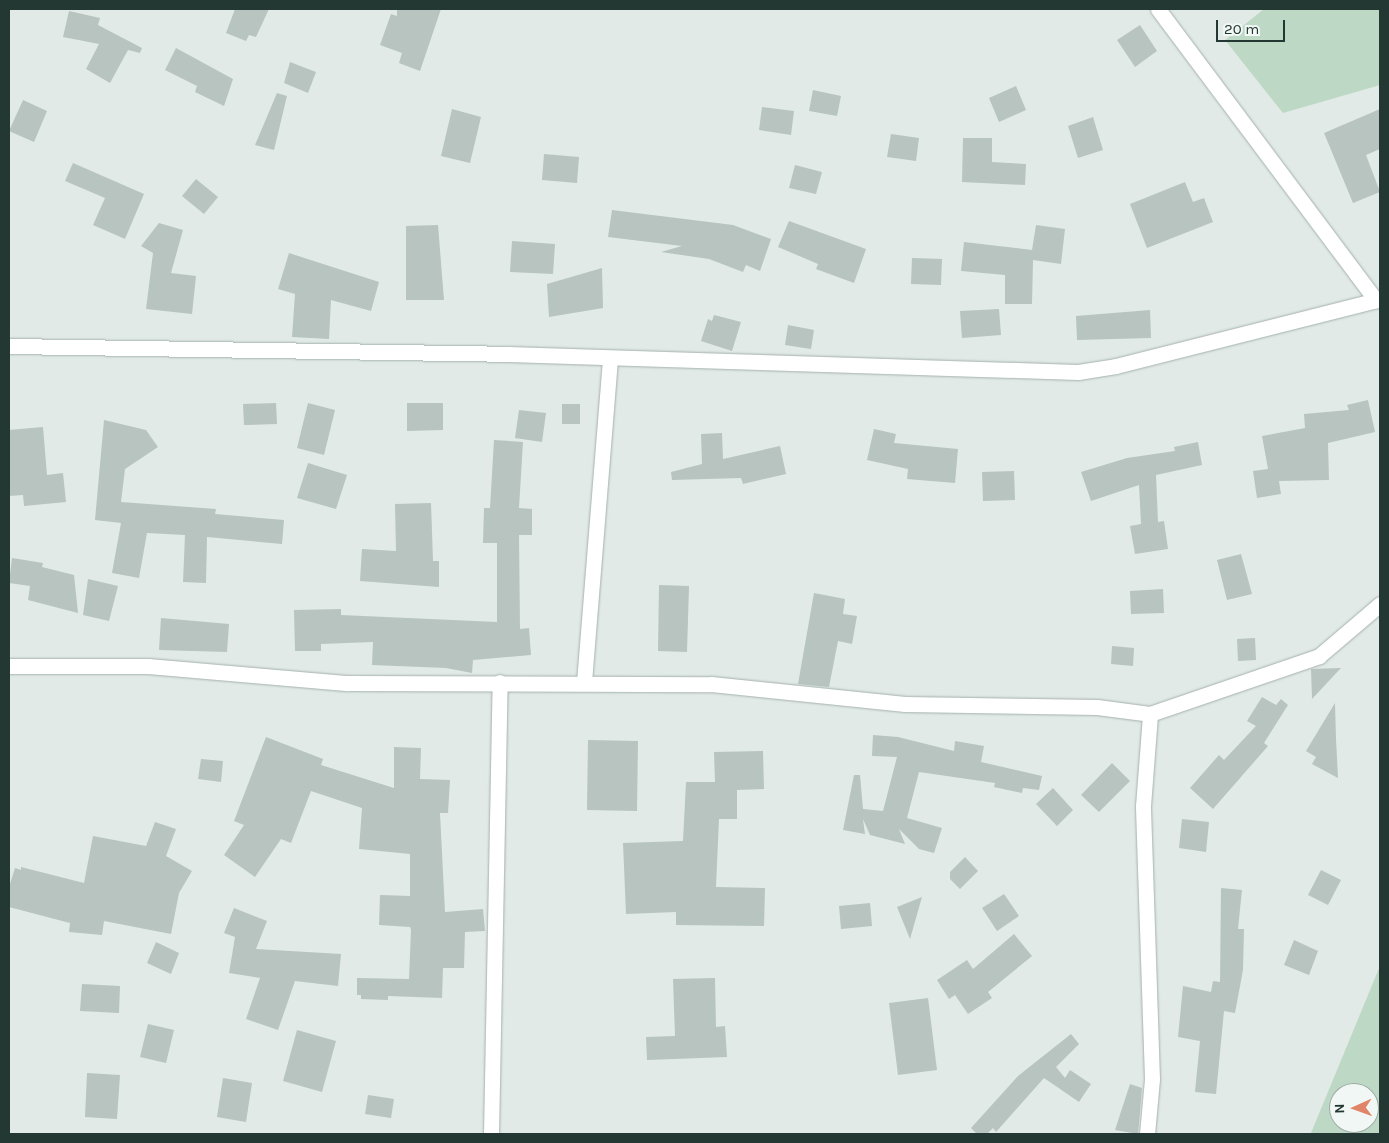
<!DOCTYPE html>
<style>
body{margin:0}
#map{position:relative;width:1389px;height:1143px;overflow:hidden;background:#e1eae6;font-family:Karla,sans-serif}
div>[style]{position:absolute}
.green>*{inset:0;background:#bdd8c4}
.building>*{inset:0;background:#b7c4bf}
.roads{filter:drop-shadow(0 0 1px #a5b1ad) drop-shadow(0 0 1px #a5b1ad)}
.street>*{height:15px;margin:-7.5px;padding:0 7.5px;transform-origin:7.5px;border-radius:7.5px;background:#fff}
span{translate:-50% -50%;white-space:nowrap;text-align:center;line-height:1.15;-webkit-text-stroke:4px #f1f7f4;paint-order:stroke}
.frame{position:absolute;inset:0;border:10px solid #243833;pointer-events:none}
.north{position:absolute;left:1329px;top:1083px;width:50px;height:50px;box-sizing:border-box;background:#f1f7f4;border:1px solid #9faba7;border-radius:50%;rotate:268deg;font-size:14px;font-weight:700;line-height:20px;text-align:center;color:#243833}
.north::after{content:'';display:block;margin:auto;width:18px;height:22px;background:#e08569;clip-path:polygon(50% 0,100% 100%,50% 72%,0 100%)}
.scale{position:absolute;left:1216px;top:20px;width:69px;height:22px;box-sizing:border-box;border:2px solid #243833;border-top:0;padding-left:6px;font-size:15px;line-height:18px;white-space:nowrap;color:#243833;-webkit-text-stroke:4px #f1f7f4;paint-order:stroke}
</style>
<div id="map">
<div class="green">
<i style="clip-path:polygon(1264px 9px,1380px 9px,1380px 85px,1283px 113px,1225px 40px)"></i>
<i style="clip-path:polygon(evenodd,1380px 966px,1380px 1134px,1311px 1134px,1311px 1133px,1380px 966px,1339px 1093px,1369px 1093px,1369px 1123px,1339px 1123px,1339px 1093px)"></i>
</div>
<div class="building">
<i style="clip-path:polygon(235px 9px,269px 9px,256px 37px,249px 35px,246px 41px,226px 33px)"></i>
<i style="clip-path:polygon(397px 9px,441px 9px,420px 71px,399px 63px,402px 53px,380px 45px,391px 14px,397px 16px)"></i>
<i style="clip-path:polygon(69px 11px,100px 18px,98px 25px,142px 48px,140px 53px,128px 50px,110px 83px,86px 69px,99px 44px,63px 37px)"></i>
<i style="clip-path:polygon(1140px 25px,1157px 51px,1135px 67px,1117px 40px)"></i>
<i style="clip-path:polygon(176px 48px,233px 79px,224px 106px,195px 92px,197px 86px,165px 70px)"></i>
<i style="clip-path:polygon(290px 62px,316px 72px,308px 93px,284px 83px)"></i>
<i style="clip-path:polygon(1016px 86px,1026px 110px,999px 122px,989px 98px)"></i>
<i style="clip-path:polygon(813px 90px,841px 96px,837px 116px,809px 111px)"></i>
<i style="clip-path:polygon(277px 93px,287px 96px,274px 150px,255px 145px)"></i>
<i style="clip-path:polygon(23px 100px,47px 111px,34px 142px,9px 131px)"></i>
<i style="clip-path:polygon(762px 107px,794px 111px,791px 135px,759px 130px)"></i>
<i style="clip-path:polygon(452px 109px,481px 117px,470px 163px,441px 156px)"></i>
<i style="clip-path:polygon(1380px 109px,1380px 149px,1366px 155px,1380px 192px,1353px 203px,1324px 133px)"></i>
<i style="clip-path:polygon(1093px 117px,1103px 150px,1078px 158px,1068px 126px)"></i>
<i style="clip-path:polygon(891px 134px,919px 138px,916px 161px,887px 157px)"></i>
<i style="clip-path:polygon(963px 138px,992px 138px,992px 162px,1026px 164px,1025px 185px,962px 182px)"></i>
<i style="clip-path:polygon(544px 154px,579px 157px,577px 183px,542px 180px)"></i>
<i style="clip-path:polygon(73px 163px,144px 194px,125px 239px,93px 225px,105px 198px,65px 181px)"></i>
<i style="clip-path:polygon(795px 165px,822px 172px,816px 194px,789px 188px)"></i>
<i style="clip-path:polygon(196px 179px,218px 197px,204px 214px,182px 196px)"></i>
<i style="clip-path:polygon(1185px 182px,1193px 202px,1204px 198px,1213px 222px,1147px 248px,1130px 204px)"></i>
<i style="clip-path:polygon(612px 210px,733px 225px,771px 239px,760px 271px,746px 265px,743px 272px,709px 259px,661px 252px,682px 246px,608px 237px)"></i>
<i style="clip-path:polygon(789px 221px,866px 249px,854px 283px,816px 269px,818px 264px,778px 247px)"></i>
<i style="clip-path:polygon(159px 223px,183px 230px,171px 273px,196px 276px,192px 314px,146px 309px,153px 253px,141px 246px)"></i>
<i style="clip-path:polygon(438px 225px,444px 300px,406px 300px,406px 226px)"></i>
<i style="clip-path:polygon(1036px 225px,1065px 229px,1061px 264px,1033px 260px,1032px 304px,1005px 304px,1005px 275px,961px 271px,964px 242px,1032px 250px)"></i>
<i style="clip-path:polygon(512px 241px,555px 244px,553px 274px,510px 272px)"></i>
<i style="clip-path:polygon(289px 253px,379px 282px,371px 311px,331px 300px,329px 339px,292px 337px,295px 294px,278px 289px)"></i>
<i style="clip-path:polygon(912px 258px,942px 259px,941px 285px,911px 284px)"></i>
<i style="clip-path:polygon(602px 268px,603px 308px,549px 317px,547px 284px)"></i>
<i style="clip-path:polygon(999px 309px,1001px 335px,962px 338px,960px 311px)"></i>
<i style="clip-path:polygon(1150px 310px,1151px 338px,1077px 340px,1076px 316px)"></i>
<i style="clip-path:polygon(714px 315px,741px 322px,732px 351px,701px 341px,708px 319px,712px 321px)"></i>
<i style="clip-path:polygon(788px 325px,814px 330px,811px 349px,785px 345px)"></i>
<i style="clip-path:polygon(1368px 400px,1375px 432px,1328px 443px,1329px 480px,1279px 481px,1281px 494px,1257px 498px,1253px 471px,1268px 469px,1262px 436px,1305px 428px,1304px 414px,1349px 410px,1347px 405px)"></i>
<i style="clip-path:polygon(276px 403px,277px 424px,244px 425px,243px 404px)"></i>
<i style="clip-path:polygon(308px 403px,335px 410px,324px 455px,297px 448px)"></i>
<i style="clip-path:polygon(407px 403px,443px 403px,443px 430px,407px 431px)"></i>
<i style="clip-path:polygon(562px 404px,580px 404px,580px 424px,562px 424px)"></i>
<i style="clip-path:polygon(519px 410px,546px 413px,542px 442px,515px 438px)"></i>
<i style="clip-path:polygon(104px 420px,146px 430px,158px 447px,125px 469px,121px 502px,216px 509px,215px 514px,284px 520px,282px 544px,207px 537px,206px 583px,183px 582px,185px 535px,147px 533px,139px 578px,112px 573px,121px 523px,95px 520px)"></i>
<i style="clip-path:polygon(43px 427px,47px 475px,63px 473px,66px 502px,24px 506px,23px 495px,9px 496px,9px 430px)"></i>
<i style="clip-path:polygon(874px 429px,896px 434px,894px 443px,958px 449px,955px 483px,907px 479px,908px 469px,867px 460px)"></i>
<i style="clip-path:polygon(722px 433px,723px 459px,780px 446px,786px 474px,743px 484px,741px 478px,672px 480px,671px 472px,702px 464px,701px 434px)"></i>
<i style="clip-path:polygon(494px 440px,523px 442px,519px 508px,532px 509px,532px 535px,519px 535px,520px 629px,529px 628px,531px 655px,473px 660px,472px 673px,446px 668px,372px 665px,373px 642px,321px 644px,321px 651px,295px 651px,294px 610px,341px 609px,341px 615px,497px 622px,497px 543px,483px 543px,484px 508px,490px 508px)"></i>
<i style="clip-path:polygon(1198px 442px,1202px 465px,1156px 475px,1158px 522px,1164px 521px,1168px 549px,1135px 554px,1130px 526px,1141px 524px,1139px 485px,1091px 501px,1081px 472px,1127px 458px,1175px 451px,1174px 447px)"></i>
<i style="clip-path:polygon(308px 463px,347px 475px,336px 509px,297px 498px)"></i>
<i style="clip-path:polygon(1014px 471px,1015px 500px,983px 501px,982px 472px)"></i>
<i style="clip-path:polygon(431px 503px,433px 561px,439px 561px,439px 587px,360px 581px,362px 549px,396px 551px,395px 504px)"></i>
<i style="clip-path:polygon(1241px 554px,1252px 594px,1227px 600px,1217px 560px)"></i>
<i style="clip-path:polygon(12px 558px,43px 563px,42px 567px,74px 575px,78px 613px,28px 600px,30px 586px,9px 583px)"></i>
<i style="clip-path:polygon(88px 579px,118px 586px,109px 621px,83px 615px)"></i>
<i style="clip-path:polygon(659px 585px,689px 586px,687px 652px,658px 651px)"></i>
<i style="clip-path:polygon(1163px 589px,1164px 613px,1131px 614px,1130px 591px)"></i>
<i style="clip-path:polygon(814px 593px,845px 599px,843px 614px,857px 616px,852px 644px,838px 641px,829px 687px,798px 684px)"></i>
<i style="clip-path:polygon(161px 618px,229px 624px,227px 652px,159px 650px)"></i>
<i style="clip-path:polygon(1255px 638px,1256px 660px,1238px 661px,1237px 639px)"></i>
<i style="clip-path:polygon(1112px 646px,1134px 648px,1133px 666px,1111px 664px)"></i>
<i style="clip-path:polygon(1341px 668px,1312px 699px,1311px 669px)"></i>
<i style="clip-path:polygon(1262px 697px,1276px 705px,1281px 699px,1288px 705px,1264px 743px,1268px 746px,1213px 809px,1190px 788px,1219px 755px,1224px 760px,1256px 726px,1247px 721px)"></i>
<i style="clip-path:polygon(1335px 703px,1336px 739px,1338px 778px,1312px 764px,1316px 757px,1306px 751px)"></i>
<i style="clip-path:polygon(873px 735px,898px 737px,954px 751px,955px 741px,984px 746px,981px 762px,1042px 776px,1039px 790px,1023px 788px,1022px 793px,994px 787px,995px 783px,919px 772px,907px 818px,942px 828px,934px 853px,919px 849px,899px 829px,905px 844px,870px 835px,863px 819px,865px 834px,843px 830px,854px 775px,860px 775px,863px 809px,883px 811px,897px 757px,872px 756px)"></i>
<i style="clip-path:polygon(266px 737px,323px 759px,321px 765px,394px 788px,394px 747px,421px 748px,420px 779px,450px 780px,448px 813px,440px 813px,445px 912px,483px 909px,485px 931px,465px 932px,464px 968px,443px 968px,442px 998px,388px 996px,388px 1000px,361px 999px,361px 995px,357px 995px,357px 978px,409px 979px,411px 930px,410px 927px,379px 925px,380px 895px,410px 896px,410px 854px,359px 849px,362px 808px,311px 791px,291px 843px,281px 839px,255px 877px,224px 855px,244px 825px,234px 821px)"></i>
<i style="clip-path:polygon(588px 740px,638px 741px,637px 811px,587px 810px)"></i>
<i style="clip-path:polygon(763px 751px,764px 789px,737px 790px,737px 819px,719px 819px,716px 887px,765px 888px,764px 926px,676px 925px,676px 912px,626px 914px,623px 843px,683px 841px,686px 782px,715px 782px,714px 752px)"></i>
<i style="clip-path:polygon(201px 759px,223px 761px,221px 782px,198px 779px)"></i>
<i style="clip-path:polygon(1112px 763px,1130px 781px,1099px 812px,1081px 795px)"></i>
<i style="clip-path:polygon(1053px 788px,1073px 810px,1057px 826px,1036px 804px)"></i>
<i style="clip-path:polygon(1182px 819px,1209px 822px,1206px 852px,1179px 848px)"></i>
<i style="clip-path:polygon(155px 822px,176px 829px,166px 856px,192px 871px,179px 893px,171px 934px,104px 921px,102px 935px,69px 932px,70px 923px,9px 907px,9px 887px,15px 868px,21px 870px,21px 867px,84px 883px,93px 836px,146px 846px)"></i>
<i style="clip-path:polygon(965px 857px,978px 871px,960px 889px,950px 879px,950px 872px)"></i>
<i style="clip-path:polygon(1321px 870px,1341px 880px,1328px 905px,1308px 895px)"></i>
<i style="clip-path:polygon(1221px 888px,1242px 890px,1238px 929px,1244px 929px,1243px 970px,1235px 1013px,1224px 1011px,1216px 1094px,1195px 1092px,1200px 1041px,1178px 1037px,1183px 986px,1211px 992px,1213px 981px,1220px 982px)"></i>
<i style="clip-path:polygon(1004px 894px,1019px 916px,997px 931px,982px 908px)"></i>
<i style="clip-path:polygon(922px 897px,910px 939px,897px 907px)"></i>
<i style="clip-path:polygon(870px 903px,872px 926px,841px 929px,839px 906px)"></i>
<i style="clip-path:polygon(234px 908px,267px 921px,256px 949px,341px 954px,338px 986px,295px 981px,278px 1030px,246px 1019px,260px 978px,229px 973px,235px 937px,224px 933px)"></i>
<i style="clip-path:polygon(1014px 934px,1032px 956px,988px 992px,992px 998px,968px 1014px,955px 995px,949px 999px,937px 980px,967px 960px,973px 969px)"></i>
<i style="clip-path:polygon(1294px 940px,1318px 951px,1309px 975px,1284px 965px)"></i>
<i style="clip-path:polygon(156px 942px,179px 953px,171px 974px,147px 963px)"></i>
<i style="clip-path:polygon(715px 978px,716px 1027px,725px 1026px,727px 1057px,647px 1060px,646px 1037px,675px 1036px,673px 979px)"></i>
<i style="clip-path:polygon(82px 984px,120px 986px,119px 1013px,80px 1011px)"></i>
<i style="clip-path:polygon(928px 998px,937px 1070px,898px 1075px,889px 1003px)"></i>
<i style="clip-path:polygon(148px 1024px,174px 1030px,166px 1063px,140px 1057px)"></i>
<i style="clip-path:polygon(297px 1030px,336px 1041px,322px 1092px,283px 1081px)"></i>
<i style="clip-path:polygon(1071px 1034px,1079px 1044px,1056px 1067px,1065px 1078px,1070px 1070px,1091px 1084px,1079px 1102px,1044px 1078px,996px 1132px,993px 1128px,987px 1134px,977px 1134px,971px 1128px,1018px 1076px)"></i>
<i style="clip-path:polygon(87px 1073px,120px 1075px,117px 1119px,85px 1117px)"></i>
<i style="clip-path:polygon(223px 1078px,252px 1083px,246px 1122px,217px 1117px)"></i>
<i style="clip-path:polygon(1130px 1084px,1142px 1088px,1138px 1134px,1115px 1130px)"></i>
<i style="clip-path:polygon(368px 1095px,394px 1099px,391px 1118px,365px 1114px)"></i>
</div>
<div class="roads">
<div class="street">
<i style="left:1158px;top:9px;width:364px;rotate:53.2deg"></i>
<i style="left:9px;top:346px;width:499px;rotate:0.9deg"></i>
<i style="left:508px;top:354px;width:570px;rotate:1.81deg"></i>
<i style="left:1078px;top:372px;width:38px;rotate:-9deg"></i>
<i style="left:1116px;top:366px;width:272px;rotate:-14.2deg"></i>
<i style="left:9px;top:666px;width:139px"></i>
<i style="left:148px;top:666px;width:201px;rotate:4.9deg"></i>
<i style="left:348px;top:683px;width:363px;rotate:0.2deg"></i>
<i style="left:711px;top:684px;width:195px;rotate:5.9deg"></i>
<i style="left:905px;top:704px;width:192px;rotate:0.9deg"></i>
<i style="left:1097px;top:707px;width:53px;rotate:7.5deg"></i>
<i style="left:1150px;top:714px;width:179px;rotate:-18.9deg"></i>
<i style="left:1319px;top:656px;width:80px;rotate:-40.4deg"></i>
<i style="left:584px;top:682px;width:324px;rotate:-85.4deg"></i>
<i style="left:491px;top:1134px;width:452px;rotate:-88.9deg"></i>
<i style="left:1147px;top:1134px;width:55px;rotate:-84.8deg"></i>
<i style="left:1152px;top:1079px;width:273px;rotate:-91.9deg"></i>
<i style="left:1143px;top:806px;width:92px;rotate:-85.6deg"></i>
</div>
</div>
<div class="frame"></div>
<div class="north">N</div>
<div class="scale">20 m</div>
</div>
